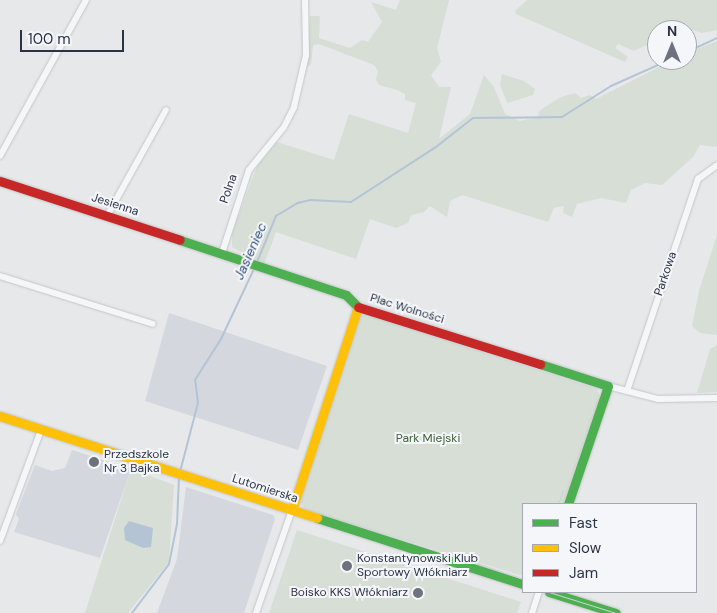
<!DOCTYPE html>
<meta charset="utf-8">
<style>
body{margin:0}
#map{position:relative;width:717px;height:613px;overflow:hidden;background:#e6e8ea;font-family:"DM Sans",sans-serif}
div>[style]{position:absolute}
.built>*{inset:0;background:#d4d7dd}
.green>*{inset:0;background:#d6ded6}
.water>*{inset:0;background:#b4c4d5}
.stream>*{height:2px;margin:-1px;padding:0 1px;transform-origin:1px;border-radius:1px;background:#b4c4d5}
.roads{filter:drop-shadow(0 0 1px #c4c6c8) drop-shadow(0 0 1px #c4c6c8)}
.street>*{height:6px;margin:-3px;padding:0 3px;transform-origin:3px;border-radius:3px;background:#f5f6f7}
.fast>*{height:9px;margin:-4.5px;padding:0 4.5px;transform-origin:4.5px;border-radius:4.5px;background:#4caf50}
.slow>*{height:9px;margin:-4.5px;padding:0 4.5px;transform-origin:4.5px;border-radius:4.5px;background:#ffc107}
.jam>*{height:9px;margin:-4.5px;padding:0 4.5px;transform-origin:4.5px;border-radius:4.5px;background:#c62828}
.tram>*{height:1px;margin:-0.5px;padding:0 0.5px;transform-origin:0.5px;border-radius:0.5px;background:#cecfd2}
.dots>*{width:14px;height:14px;translate:-50% -50%;box-sizing:border-box;border:2px solid #f4f6f9;border-radius:50%}
span{translate:-50% -50%;white-space:nowrap;text-align:center;line-height:1.15;-webkit-text-stroke:4px #f4f6f9;paint-order:stroke}
.street-label{font-size:12px;color:#2b3445}
.park-label{font-size:12px;color:#3f6138}
.poi-label{font-size:12px;color:#2b3445}
.left{translate:0 -50%;text-align:left}
.right{translate:-100% -50%;text-align:right}
.water-label{font-size:14px;color:#34527a;font-style:italic}
.legend{position:absolute;left:522px;top:503px;width:175px;height:90px;box-sizing:border-box;background:#f4f6f9;border:1px solid #a4a8b1;margin:0;padding:6px 9px;list-style:none;font-size:15px;color:#2b3445}
.legend li{display:flex;align-items:center;gap:10px;height:25px}
.legend b{width:25px;border:1px solid #a4a8b1}
.north{position:absolute;left:647px;top:20px;width:50px;height:50px;box-sizing:border-box;background:#f4f6f9;border:1px solid #a4a8b1;border-radius:50%;rotate:0deg;font-size:14px;font-weight:700;line-height:20px;text-align:center;color:#2b3445}
.north::after{content:'';display:block;margin:auto;width:18px;height:22px;background:#6c737f;clip-path:polygon(50% 0,100% 100%,50% 72%,0 100%)}
.scale{position:absolute;left:20px;top:30px;width:104px;height:22px;box-sizing:border-box;border:2px solid #2b3445;border-top:0;padding-left:6px;font-size:15px;line-height:18px;white-space:nowrap;color:#2b3445;-webkit-text-stroke:4px #f4f6f9;paint-order:stroke}
</style>
<div id="map">
<div class="built">
<i style="clip-path:polygon(169px 313px,327px 366px,298px 450px,145px 401px)"></i>
<i style="clip-path:polygon(72px 450px,131px 469px,100px 558px,14px 532px,19px 519px,16px 514px,35px 465px,52px 471px,65px 468px)"></i>
<i style="clip-path:polygon(186px 487px,273px 515px,275px 519px,244px 613px,157px 613px,177px 559px)"></i>
</div>
<div class="green">
<i style="clip-path:polygon(400px 0,449px 0,437px 48px,441px 62px,431px 75px,439px 87px,451px 87px,439px 139px,470px 114px,484px 75px,494px 87px,505px 114px,520px 121px,538px 117px,539px 111px,561px 97px,575px 93px,581px 98px,590px 95px,596px 99px,673px 60px,687px 60px,687px 53px,717px 41px,717px 147px,700px 145px,693px 157px,662px 185px,645px 183px,631px 190px,626px 203px,601px 198px,577px 204px,572px 217px,563px 213px,564px 206px,554px 208px,548px 222px,462px 195px,450px 201px,447px 217px,430px 206px,424px 212px,411px 215px,408px 223px,396px 228px,370px 219px,356px 259px,276px 232px,264px 264px,232px 247px,232px 233px,257px 166px,277px 142px,334px 160px,349px 114px,408px 133px,416px 103px,405px 100px,405px 94px,397px 90px,379px 85px,376px 80px,378px 71px,374px 65px,319px 44px,313px 45px,311px 64px,306px 68px,310px 16px,320px 16px,319px 38px,350px 48px,362px 40px,368px 42px,382px 22px,371px 2px,396px 10px)"></i>
<i style="clip-path:polygon(527px 0,717px 0,717px 30px,702px 33px,683px 27px,657px 30px,657px 40px,634px 51px,618px 44px,615px 48px,628px 57px,625px 62px,516px 14px,515px 11px)"></i>
<i style="clip-path:polygon(502px 74px,524px 81px,535px 89px,533px 95px,507px 103px,500px 85px)"></i>
<i style="clip-path:polygon(717px 235px,717px 335px,700px 333px,692px 326px,699px 291px)"></i>
<i style="clip-path:polygon(364px 314px,597px 389px,600px 397px,563px 504px,523px 504px,523px 576px,305px 510px,300px 501px,359px 317px)"></i>
<i style="clip-path:polygon(717px 345px,717px 392px,697px 393px,710px 349px)"></i>
<i style="clip-path:polygon(131px 469px,174px 485px,169px 562px,128px 613px,85px 613px)"></i>
<i style="clip-path:polygon(297px 530px,521px 602px,517px 613px,269px 613px)"></i>
</div>
<div class="water">
<i style="clip-path:polygon(129px 521px,153px 528px,151px 547px,143px 548px,125px 540px,124px 528px)"></i>
</div>
<div class="stream">
<i style="left:687px;top:52px;width:33px;rotate:-25deg"></i>
<i style="left:257px;top:262px;width:50px;rotate:-67.6deg"></i>
<i style="left:276px;top:216px;width:26px;rotate:-31deg"></i>
<i style="left:298px;top:203px;width:12px;rotate:-14deg"></i>
<i style="left:310px;top:200px;width:41px;rotate:2.8deg"></i>
<i style="left:351px;top:202px;width:101px;rotate:-32.9deg"></i>
<i style="left:436px;top:147px;width:47px;rotate:-38.1deg"></i>
<i style="left:473px;top:118px;width:89px;rotate:-0.6deg"></i>
<i style="left:562px;top:117px;width:58px;rotate:-32.3deg"></i>
<i style="left:611px;top:86px;width:64px;rotate:-24.1deg"></i>
<i style="left:180px;top:472px;width:71px;rotate:-75.4deg"></i>
<i style="left:198px;top:403px;width:23px;rotate:-97deg"></i>
<i style="left:195px;top:380px;width:49px;rotate:-57.6deg"></i>
<i style="left:221px;top:339px;width:77px;rotate:-64.8deg"></i>
<i style="left:132px;top:613px;width:61px;rotate:-52.9deg"></i>
<i style="left:169px;top:564px;width:41px;rotate:-78.7deg"></i>
<i style="left:177px;top:524px;width:48px;rotate:-87.6deg"></i>
</div>
<div class="roads">
<div class="street">
<i style="left:0;top:156px;width:178px;rotate:-61.1deg"></i>
<i style="left:107px;top:216px;width:121px;rotate:-60.9deg"></i>
<i style="left:222px;top:253px;width:87px;rotate:-72deg"></i>
<i style="left:249px;top:170px;width:55px;rotate:-50.9deg"></i>
<i style="left:284px;top:127px;width:22px;rotate:-63deg"></i>
<i style="left:294px;top:107px;width:53px;rotate:-77deg"></i>
<i style="left:306px;top:55px;width:55px;rotate:-91deg"></i>
<i style="left:0;top:276px;width:160px;rotate:17.4deg"></i>
<i style="left:608px;top:386px;width:52px;rotate:14.6deg"></i>
<i style="left:658px;top:399px;width:59px;rotate:-1deg"></i>
<i style="left:627px;top:391px;width:224px;rotate:-71.5deg"></i>
<i style="left:698px;top:179px;width:24px;rotate:-36deg"></i>
<i style="left:0;top:541px;width:118px;rotate:-69.7deg"></i>
<i style="left:256px;top:613px;width:109px;rotate:-70.7deg"></i>
<i style="left:532px;top:613px;width:22px;rotate:-72deg"></i>
</div>
<div class="fast">
<i style="left:180px;top:240px;width:175px;rotate:18.3deg"></i>
<i style="left:346px;top:295px;width:17px;rotate:45deg"></i>
<i style="left:540px;top:364px;width:71px;rotate:17.9deg"></i>
<i style="left:608px;top:386px;width:125px;rotate:108.7deg"></i>
<i style="left:317px;top:518px;width:216px;rotate:17.8deg"></i>
<i style="left:549px;top:592px;width:70px;rotate:17.4deg"></i>
</div>
<div class="slow">
<i style="left:0;top:416px;width:333px;rotate:17.8deg"></i>
<i style="left:292px;top:510px;width:213px;rotate:-72deg"></i>
</div>
<div class="jam">
<i style="left:0;top:181px;width:189px;rotate:18.1deg"></i>
<i style="left:358px;top:307px;width:191px;rotate:17.4deg"></i>
</div>
</div>
<div class="tram">
<i style="left:558px;top:504px;width:15px;rotate:-70deg"></i>
<i style="left:459px;top:557px;width:68px;rotate:19deg"></i>
<i style="left:549px;top:592px;width:70px;rotate:17.4deg"></i>
</div>
<div class="dots">
<i style="left:94px;top:462px;background:#6c737f"></i>
<i style="left:347px;top:566px;background:#6c737f"></i>
<i style="left:418px;top:593px;background:#6c737f"></i>
</div>
<div class="street-label">
<span style="left:229px;top:189px;rotate:-71deg">Polna</span>
<span style="left:115px;top:205px;rotate:18deg">Jesienna</span>
<span style="left:666px;top:274px;rotate:-71deg">Parkowa</span>
<span style="left:407px;top:309px;rotate:17deg">Plac Wolności</span>
<span style="left:265px;top:489px;rotate:18deg">Lutomierska</span>
</div>
<div class="park-label">
<span style="left:428px;top:439px">Park Miejski</span>
</div>
<div class="poi-label">
<span class="left" style="left:104px;top:462px">Przedszkole<br>Nr 3 Bajka</span>
<span class="left" style="left:357px;top:566px">Konstantynowski Klub<br>Sportowy Włókniarz</span>
<span class="right" style="left:408px;top:593px">Boisko KKS Włókniarz</span>
</div>
<div class="water-label">
<span style="left:250px;top:251px;rotate:-66deg">Jasieniec</span>
</div>
<ul class="legend">
<li><b style="height:6px;background:#4caf50"></b>Fast</li>
<li><b style="height:6px;background:#ffc107"></b>Slow</li>
<li><b style="height:6px;background:#c62828"></b>Jam</li>
</ul>
<div class="north">N</div>
<div class="scale">100 m</div>
</div>
